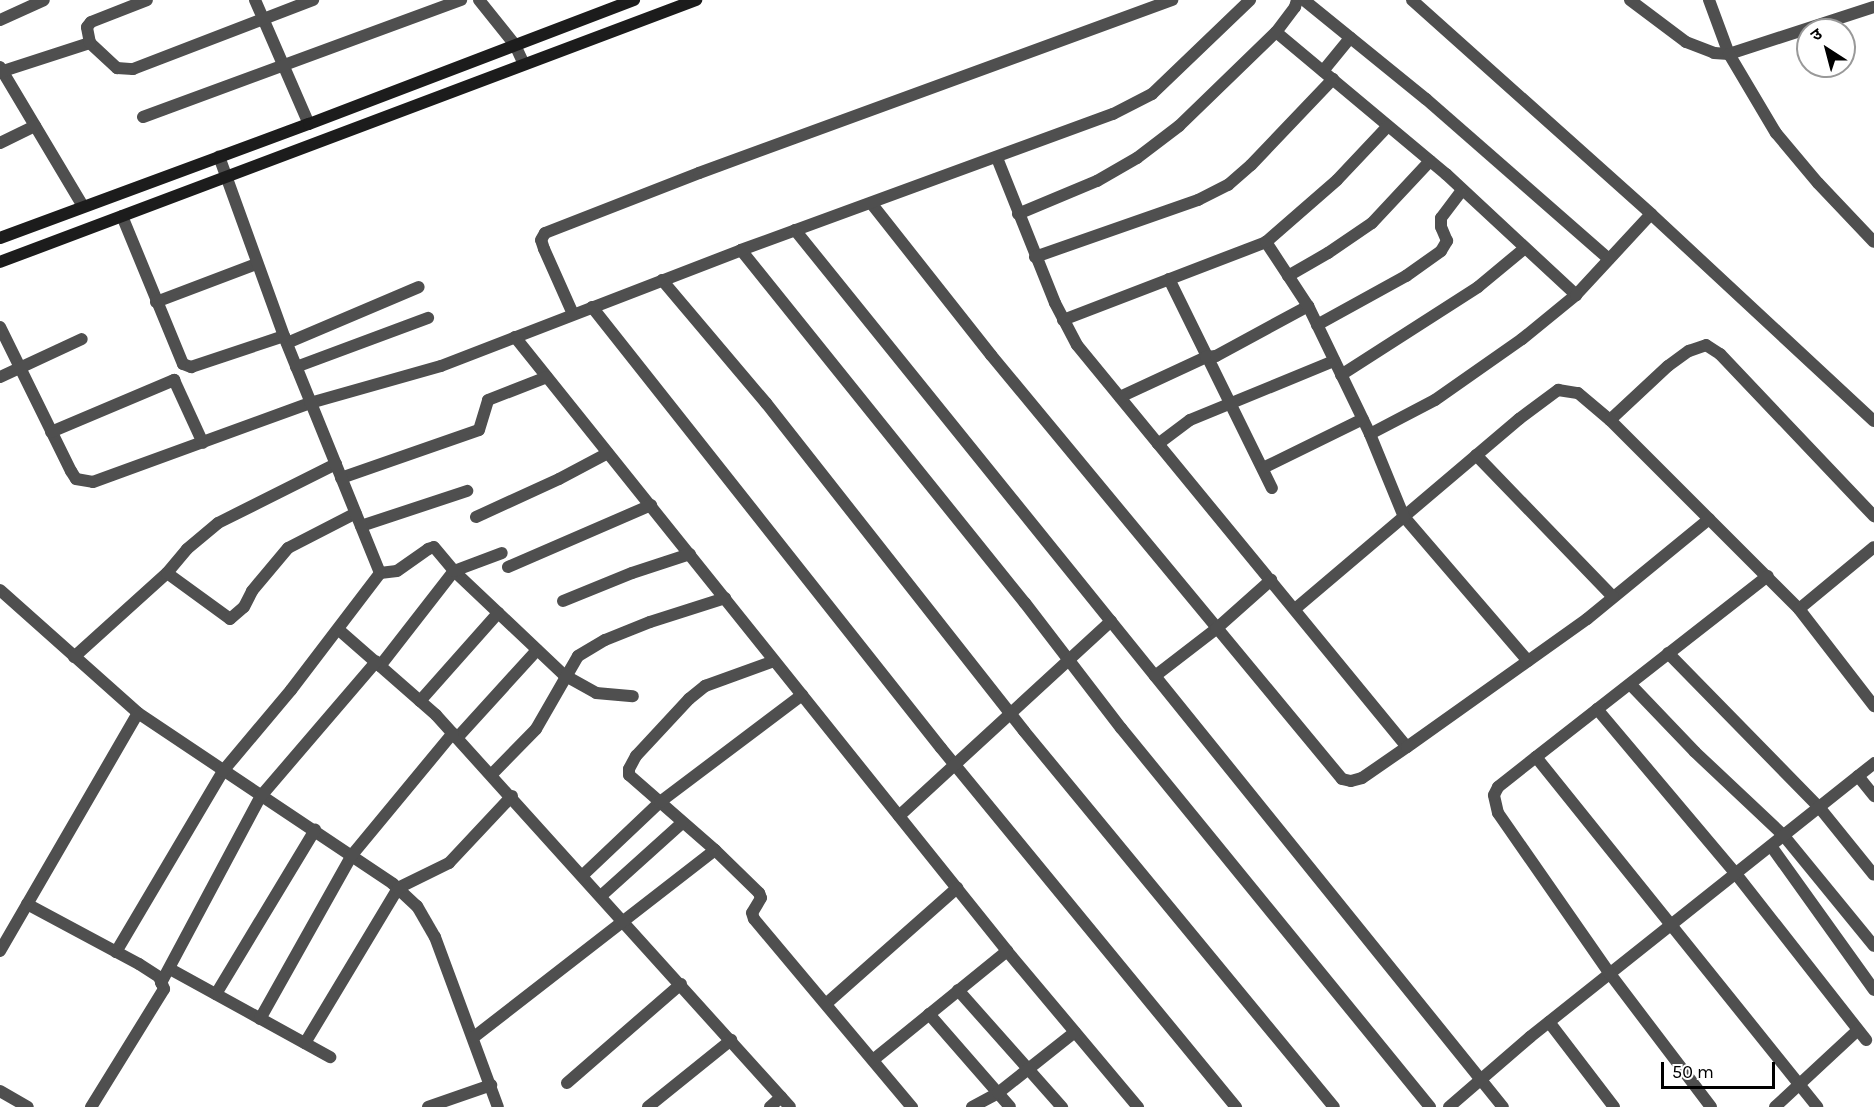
<!DOCTYPE html>
<meta charset="utf-8">
<style>
body{margin:0}
#map{position:relative;width:1874px;height:1107px;overflow:hidden;background:#fff;font-family:Karla,"Noto Sans Devanagari",sans-serif}
div>[style]{position:absolute}
.minor>*{height:12px;margin:-6px;padding:0 6px;transform-origin:6px;border-radius:6px;background:#4f4f4f}
.tertiary>*{height:12px;margin:-6px;padding:0 6px;transform-origin:6px;border-radius:6px;background:#4f4f4f}
.secondary>*{height:12px;margin:-6px;padding:0 6px;transform-origin:6px;border-radius:6px;background:#1c1c1c}
span{translate:-50% -50%;white-space:nowrap;text-align:center;line-height:1.15;-webkit-text-stroke:4.5px #fff;paint-order:stroke}
.north{position:absolute;left:1796px;top:18px;width:60px;height:60px;box-sizing:border-box;background:#fff;border:2px solid #999;border-radius:50%;rotate:324deg;font-size:16px;font-weight:700;line-height:24px;text-align:center;color:#000}
.north::after{content:'';display:block;margin:auto;width:21px;height:27px;background:#000;clip-path:polygon(50% 0,100% 100%,50% 72%,0 100%)}
.scale{position:absolute;left:1661px;top:1062px;width:114px;height:27px;box-sizing:border-box;border:3px solid #000;border-top:0;padding-left:8px;font-size:18px;line-height:21px;white-space:nowrap;color:#000;-webkit-text-stroke:4px #fff;paint-order:stroke}
</style>
<div id="map">
<div class="minor">
<i style="left:255px;top:0;width:135px;rotate:66.5deg"></i>
<i style="left:479px;top:0;width:58px;rotate:51.3deg"></i>
<i style="left:515px;top:45px;width:21px;rotate:65deg"></i>
<i style="left:1297px;top:0;width:7px;rotate:106deg"></i>
<i style="left:1295px;top:7px;width:31px;rotate:127deg"></i>
<i style="left:1276px;top:32px;width:222px;rotate:39.9deg"></i>
<i style="left:1446px;top:174px;width:178px;rotate:42.9deg"></i>
<i style="left:1304px;top:0;width:157px;rotate:39.1deg"></i>
<i style="left:1426px;top:99px;width:243px;rotate:41.2deg"></i>
<i style="left:1630px;top:0;width:70px;rotate:36.9deg"></i>
<i style="left:1686px;top:42px;width:30px;rotate:21deg"></i>
<i style="left:1714px;top:53px;width:15px;rotate:4deg"></i>
<i style="left:1729px;top:54px;width:152px;rotate:-18deg"></i>
<i style="left:1709px;top:0;width:58px;rotate:69.7deg"></i>
<i style="left:1729px;top:54px;width:92px;rotate:59.3deg"></i>
<i style="left:1776px;top:133px;width:65px;rotate:50deg"></i>
<i style="left:1818px;top:183px;width:81px;rotate:46.5deg"></i>
<i style="left:0;top:20px;width:48px;rotate:-24.4deg"></i>
<i style="left:90px;top:43px;width:37px;rotate:43deg"></i>
<i style="left:117px;top:68px;width:16px;rotate:4deg"></i>
<i style="left:133px;top:69px;width:193px;rotate:-21deg"></i>
<i style="left:0;top:67px;width:162px;rotate:59.2deg"></i>
<i style="left:1323px;top:71px;width:43px;rotate:-50.7deg"></i>
<i style="left:0;top:72px;width:95px;rotate:-17.9deg"></i>
<i style="left:90px;top:43px;width:16px;rotate:-101deg"></i>
<i style="left:87px;top:27px;width:6px;rotate:-51deg"></i>
<i style="left:91px;top:22px;width:60px;rotate:-21.4deg"></i>
<i style="left:143px;top:117px;width:339px;rotate:-20.2deg"></i>
<i style="left:0;top:143px;width:39px;rotate:-26deg"></i>
<i style="left:997px;top:158px;width:156px;rotate:68.2deg"></i>
<i style="left:1055px;top:303px;width:47px;rotate:62.4deg"></i>
<i style="left:1077px;top:345px;width:520px;rotate:50.62deg"></i>
<i style="left:871px;top:203px;width:194px;rotate:51.7deg"></i>
<i style="left:991px;top:355px;width:550px;rotate:50.38deg"></i>
<i style="left:1342px;top:779px;width:9px;rotate:13deg"></i>
<i style="left:1351px;top:781px;width:11px;rotate:-15deg"></i>
<i style="left:1362px;top:778px;width:55px;rotate:-34.6deg"></i>
<i style="left:1407px;top:747px;width:221px;rotate:-35.4deg"></i>
<i style="left:1587px;top:619px;width:158px;rotate:-39.3deg"></i>
<i style="left:1018px;top:214px;width:86px;rotate:-22.7deg"></i>
<i style="left:1097px;top:181px;width:46px;rotate:-29.9deg"></i>
<i style="left:1137px;top:158px;width:53px;rotate:-37.3deg"></i>
<i style="left:1179px;top:126px;width:135px;rotate:-44.1deg"></i>
<i style="left:122px;top:216px;width:160px;rotate:67.6deg"></i>
<i style="left:183px;top:364px;width:9px;rotate:21deg"></i>
<i style="left:191px;top:367px;width:98px;rotate:-18.4deg"></i>
<i style="left:795px;top:230px;width:1127px;rotate:51.09deg"></i>
<i style="left:741px;top:250px;width:453px;rotate:51.2deg"></i>
<i style="left:1025px;top:603px;width:158px;rotate:52.5deg"></i>
<i style="left:1121px;top:728px;width:489px;rotate:50.8deg"></i>
<i style="left:1035px;top:257px;width:173px;rotate:-19.3deg"></i>
<i style="left:1198px;top:200px;width:34px;rotate:-27deg"></i>
<i style="left:1228px;top:185px;width:30px;rotate:-41deg"></i>
<i style="left:1251px;top:165px;width:119px;rotate:-46.4deg"></i>
<i style="left:1288px;top:276px;width:46px;rotate:-29.9deg"></i>
<i style="left:1328px;top:253px;width:53px;rotate:-34.3deg"></i>
<i style="left:1372px;top:223px;width:85px;rotate:-46.9deg"></i>
<i style="left:1169px;top:279px;width:233px;rotate:63.8deg"></i>
<i style="left:662px;top:280px;width:161px;rotate:49.8deg"></i>
<i style="left:766px;top:403px;width:417px;rotate:51.8deg"></i>
<i style="left:1024px;top:731px;width:487px;rotate:50.5deg"></i>
<i style="left:156px;top:302px;width:107px;rotate:-20.8deg"></i>
<i style="left:592px;top:307px;width:562px;rotate:51.64deg"></i>
<i style="left:941px;top:748px;width:465px;rotate:50.6deg"></i>
<i style="left:573px;top:314px;width:71px;rotate:-114deg"></i>
<i style="left:544px;top:249px;width:9px;rotate:-108deg"></i>
<i style="left:541px;top:240px;width:8px;rotate:-60deg"></i>
<i style="left:545px;top:233px;width:165px;rotate:-21.3deg"></i>
<i style="left:699px;top:173px;width:504px;rotate:-20.09deg"></i>
<i style="left:1063px;top:320px;width:217px;rotate:-21deg"></i>
<i style="left:1317px;top:325px;width:102px;rotate:-28.8deg"></i>
<i style="left:1406px;top:276px;width:43px;rotate:-35.5deg"></i>
<i style="left:1441px;top:251px;width:12px;rotate:-59deg"></i>
<i style="left:1447px;top:241px;width:15px;rotate:-113deg"></i>
<i style="left:1441px;top:227px;width:9px;rotate:-90deg"></i>
<i style="left:1441px;top:218px;width:35px;rotate:-53deg"></i>
<i style="left:0;top:327px;width:161px;rotate:63.8deg"></i>
<i style="left:71px;top:471px;width:9px;rotate:58deg"></i>
<i style="left:76px;top:479px;width:17px;rotate:10deg"></i>
<i style="left:93px;top:482px;width:231px;rotate:-20deg"></i>
<i style="left:310px;top:403px;width:136px;rotate:-15.8deg"></i>
<i style="left:441px;top:366px;width:322px;rotate:-21.1deg"></i>
<i style="left:741px;top:250px;width:396px;rotate:-20.1deg"></i>
<i style="left:1113px;top:114px;width:44px;rotate:-27.1deg"></i>
<i style="left:1152px;top:94px;width:136px;rotate:-43.8deg"></i>
<i style="left:515px;top:337px;width:787px;rotate:51.29deg"></i>
<i style="left:1007px;top:951px;width:204px;rotate:50deg"></i>
<i style="left:287px;top:343px;width:143px;rotate:-23deg"></i>
<i style="left:296px;top:367px;width:141px;rotate:-20.4deg"></i>
<i style="left:1341px;top:375px;width:163px;rotate:-32.7deg"></i>
<i style="left:1478px;top:287px;width:61px;rotate:-39.7deg"></i>
<i style="left:0;top:377px;width:90px;rotate:-24.9deg"></i>
<i style="left:1120px;top:397px;width:95px;rotate:-24.9deg"></i>
<i style="left:1206px;top:357px;width:10px;rotate:-6deg"></i>
<i style="left:1216px;top:356px;width:105px;rotate:-28.5deg"></i>
<i style="left:1610px;top:420px;width:79px;rotate:-43deg"></i>
<i style="left:1668px;top:366px;width:26px;rotate:-36deg"></i>
<i style="left:1689px;top:351px;width:18px;rotate:-19deg"></i>
<i style="left:1706px;top:345px;width:17px;rotate:33deg"></i>
<i style="left:1720px;top:354px;width:224px;rotate:46.5deg"></i>
<i style="left:51px;top:432px;width:134px;rotate:-22.9deg"></i>
<i style="left:174px;top:380px;width:69px;rotate:65.3deg"></i>
<i style="left:1370px;top:434px;width:142px;rotate:-115.8deg"></i>
<i style="left:1308px;top:306px;width:77px;rotate:-123.3deg"></i>
<i style="left:1266px;top:242px;width:94px;rotate:-41.1deg"></i>
<i style="left:1337px;top:180px;width:74px;rotate:-46.6deg"></i>
<i style="left:1158px;top:444px;width:40px;rotate:-37deg"></i>
<i style="left:1190px;top:420px;width:156px;rotate:-22.3deg"></i>
<i style="left:1476px;top:455px;width:197px;rotate:46deg"></i>
<i style="left:1263px;top:468px;width:111px;rotate:-26.1deg"></i>
<i style="left:341px;top:478px;width:146px;rotate:-19.2deg"></i>
<i style="left:479px;top:430px;width:31px;rotate:-73deg"></i>
<i style="left:488px;top:400px;width:63px;rotate:-21.3deg"></i>
<i style="left:476px;top:517px;width:91px;rotate:-24.6deg"></i>
<i style="left:559px;top:479px;width:55px;rotate:-28deg"></i>
<i style="left:361px;top:526px;width:112px;rotate:-18.3deg"></i>
<i style="left:508px;top:567px;width:156px;rotate:-23.4deg"></i>
<i style="left:167px;top:573px;width:78px;rotate:36.1deg"></i>
<i style="left:230px;top:619px;width:18px;rotate:-41deg"></i>
<i style="left:244px;top:607px;width:18px;rotate:-63deg"></i>
<i style="left:252px;top:591px;width:56px;rotate:-50.1deg"></i>
<i style="left:288px;top:548px;width:76px;rotate:-27.2deg"></i>
<i style="left:380px;top:573px;width:17px;rotate:-7deg"></i>
<i style="left:397px;top:571px;width:38px;rotate:-35deg"></i>
<i style="left:428px;top:549px;width:6px;rotate:-18deg"></i>
<i style="left:434px;top:547px;width:31px;rotate:50deg"></i>
<i style="left:454px;top:571px;width:151px;rotate:43.4deg"></i>
<i style="left:564px;top:675px;width:37px;rotate:29deg"></i>
<i style="left:596px;top:693px;width:37px;rotate:5deg"></i>
<i style="left:0;top:590px;width:185px;rotate:41.7deg"></i>
<i style="left:138px;top:713px;width:307px;rotate:33.8deg"></i>
<i style="left:393px;top:884px;width:33px;rotate:43deg"></i>
<i style="left:417px;top:906px;width:36px;rotate:60deg"></i>
<i style="left:435px;top:937px;width:181px;rotate:69.7deg"></i>
<i style="left:563px;top:601px;width:74px;rotate:-22.1deg"></i>
<i style="left:632px;top:573px;width:61px;rotate:-18.1deg"></i>
<i style="left:1295px;top:609px;width:294px;rotate:-40.3deg"></i>
<i style="left:1519px;top:419px;width:49px;rotate:-36.6deg"></i>
<i style="left:1558px;top:390px;width:20px;rotate:9deg"></i>
<i style="left:1578px;top:393px;width:42px;rotate:40.2deg"></i>
<i style="left:1610px;top:420px;width:267px;rotate:45deg"></i>
<i style="left:1799px;top:609px;width:97px;rotate:-39.6deg"></i>
<i style="left:1799px;top:609px;width:123px;rotate:52.3deg"></i>
<i style="left:339px;top:630px;width:129px;rotate:41.2deg"></i>
<i style="left:436px;top:715px;width:528px;rotate:47.92deg"></i>
<i style="left:1668px;top:653px;width:216px;rotate:45.6deg"></i>
<i style="left:1819px;top:807px;width:87px;rotate:51deg"></i>
<i style="left:74px;top:657px;width:125px;rotate:-42.1deg"></i>
<i style="left:167px;top:573px;width:31px;rotate:-50deg"></i>
<i style="left:187px;top:549px;width:40px;rotate:-40deg"></i>
<i style="left:218px;top:523px;width:132px;rotate:-26.6deg"></i>
<i style="left:1528px;top:661px;width:190px;rotate:-130.7deg"></i>
<i style="left:1404px;top:517px;width:90px;rotate:-112.3deg"></i>
<i style="left:1370px;top:434px;width:73px;rotate:-27.6deg"></i>
<i style="left:1435px;top:400px;width:106px;rotate:-35deg"></i>
<i style="left:1522px;top:339px;width:70px;rotate:-39.2deg"></i>
<i style="left:1576px;top:295px;width:110px;rotate:-47.2deg"></i>
<i style="left:380px;top:666px;width:120px;rotate:-52.1deg"></i>
<i style="left:454px;top:571px;width:51px;rotate:-20.6deg"></i>
<i style="left:1155px;top:676px;width:77px;rotate:-37.6deg"></i>
<i style="left:1216px;top:629px;width:74px;rotate:-41.7deg"></i>
<i style="left:1630px;top:684px;width:94px;rotate:46.3deg"></i>
<i style="left:1695px;top:752px;width:122px;rotate:43.3deg"></i>
<i style="left:1784px;top:836px;width:142px;rotate:50.7deg"></i>
<i style="left:420px;top:701px;width:118px;rotate:-48.4deg"></i>
<i style="left:1597px;top:709px;width:216px;rotate:49.9deg"></i>
<i style="left:1736px;top:874px;width:211px;rotate:51.9deg"></i>
<i style="left:457px;top:738px;width:119px;rotate:-47.7deg"></i>
<i style="left:1536px;top:757px;width:449px;rotate:51.2deg"></i>
<i style="left:492px;top:774px;width:63px;rotate:-45.6deg"></i>
<i style="left:536px;top:729px;width:84px;rotate:-60.1deg"></i>
<i style="left:578px;top:656px;width:31px;rotate:-31deg"></i>
<i style="left:605px;top:640px;width:48px;rotate:-21.8deg"></i>
<i style="left:650px;top:622px;width:79px;rotate:-17.7deg"></i>
<i style="left:1858px;top:776px;width:26px;rotate:51deg"></i>
<i style="left:899px;top:816px;width:288px;rotate:-42.6deg"></i>
<i style="left:1771px;top:846px;width:177px;rotate:54.4deg"></i>
<i style="left:715px;top:850px;width:114px;rotate:-138.9deg"></i>
<i style="left:629px;top:775px;width:6px;rotate:-90deg"></i>
<i style="left:629px;top:769px;width:15px;rotate:-62deg"></i>
<i style="left:636px;top:756px;width:78px;rotate:-47.1deg"></i>
<i style="left:689px;top:699px;width:21px;rotate:-39deg"></i>
<i style="left:705px;top:686px;width:73px;rotate:-19.9deg"></i>
<i style="left:583px;top:875px;width:106px;rotate:-43.5deg"></i>
<i style="left:660px;top:802px;width:178px;rotate:-37deg"></i>
<i style="left:602px;top:895px;width:108px;rotate:-42deg"></i>
<i style="left:27px;top:904px;width:127px;rotate:28.2deg"></i>
<i style="left:139px;top:964px;width:24px;rotate:33deg"></i>
<i style="left:159px;top:977px;width:13px;rotate:67deg"></i>
<i style="left:164px;top:989px;width:139px;rotate:121.7deg"></i>
<i style="left:0;top:951px;width:275px;rotate:-59.9deg"></i>
<i style="left:116px;top:952px;width:210px;rotate:-59.4deg"></i>
<i style="left:223px;top:771px;width:106px;rotate:-50deg"></i>
<i style="left:291px;top:690px;width:147px;rotate:-52.7deg"></i>
<i style="left:380px;top:573px;width:256px;rotate:-112.1deg"></i>
<i style="left:284px;top:336px;width:191px;rotate:-109.9deg"></i>
<i style="left:170px;top:969px;width:183px;rotate:28.8deg"></i>
<i style="left:161px;top:983px;width:212px;rotate:-61.9deg"></i>
<i style="left:261px;top:796px;width:177px;rotate:-49.4deg"></i>
<i style="left:958px;top:990px;width:157px;rotate:48.4deg"></i>
<i style="left:216px;top:994px;width:192px;rotate:-58.9deg"></i>
<i style="left:827px;top:1003px;width:174px;rotate:-41.5deg"></i>
<i style="left:929px;top:1014px;width:123px;rotate:48.9deg"></i>
<i style="left:260px;top:1019px;width:188px;rotate:-60.7deg"></i>
<i style="left:352px;top:855px;width:158px;rotate:-50.4deg"></i>
<i style="left:1549px;top:1022px;width:107px;rotate:52.6deg"></i>
<i style="left:474px;top:1037px;width:305px;rotate:-37.8deg"></i>
<i style="left:715px;top:850px;width:62px;rotate:44.3deg"></i>
<i style="left:759px;top:893px;width:5px;rotate:68deg"></i>
<i style="left:761px;top:898px;width:17px;rotate:121deg"></i>
<i style="left:752px;top:913px;width:6px;rotate:72deg"></i>
<i style="left:754px;top:919px;width:246px;rotate:50deg"></i>
<i style="left:305px;top:1043px;width:181px;rotate:-59deg"></i>
<i style="left:398px;top:888px;width:57px;rotate:-26.1deg"></i>
<i style="left:449px;top:863px;width:92px;rotate:-46.8deg"></i>
<i style="left:873px;top:1060px;width:173px;rotate:-39.1deg"></i>
<i style="left:567px;top:1083px;width:151px;rotate:-41deg"></i>
<i style="left:0;top:1091px;width:32px;rotate:30deg"></i>
<i style="left:428px;top:1107px;width:67px;rotate:-19.2deg"></i>
<i style="left:648px;top:1107px;width:107px;rotate:-38.9deg"></i>
<i style="left:770px;top:1107px;width:15px;rotate:-42deg"></i>
<i style="left:972px;top:1107px;width:30px;rotate:-28deg"></i>
<i style="left:998px;top:1093px;width:98px;rotate:-38.4deg"></i>
<i style="left:1449px;top:1107px;width:107px;rotate:-40.8deg"></i>
<i style="left:1530px;top:1037px;width:440px;rotate:-38.5deg"></i>
<i style="left:1711px;top:1107px;width:167px;rotate:-127.2deg"></i>
<i style="left:1610px;top:974px;width:196px;rotate:-124.8deg"></i>
<i style="left:1498px;top:813px;width:18px;rotate:-103deg"></i>
<i style="left:1494px;top:795px;width:9px;rotate:-63deg"></i>
<i style="left:1498px;top:787px;width:48px;rotate:-38.3deg"></i>
<i style="left:1536px;top:757px;width:294px;rotate:-38deg"></i>
<i style="left:1775px;top:1107px;width:113px;rotate:-42.9deg"></i>
</div>
<div class="tertiary">
<i style="left:1412px;top:0;width:321px;rotate:41.8deg"></i>
<i style="left:1651px;top:214px;width:304px;rotate:42.9deg"></i>
</div>
<div class="secondary">
<i style="left:0;top:238px;width:329px;rotate:-20.3deg"></i>
<i style="left:309px;top:124px;width:348px;rotate:-20.9deg"></i>
<i style="left:0;top:262px;width:744px;rotate:-20.63deg"></i>
</div>
<div class="north">उ</div>
<div class="scale">50 m</div>
</div>
